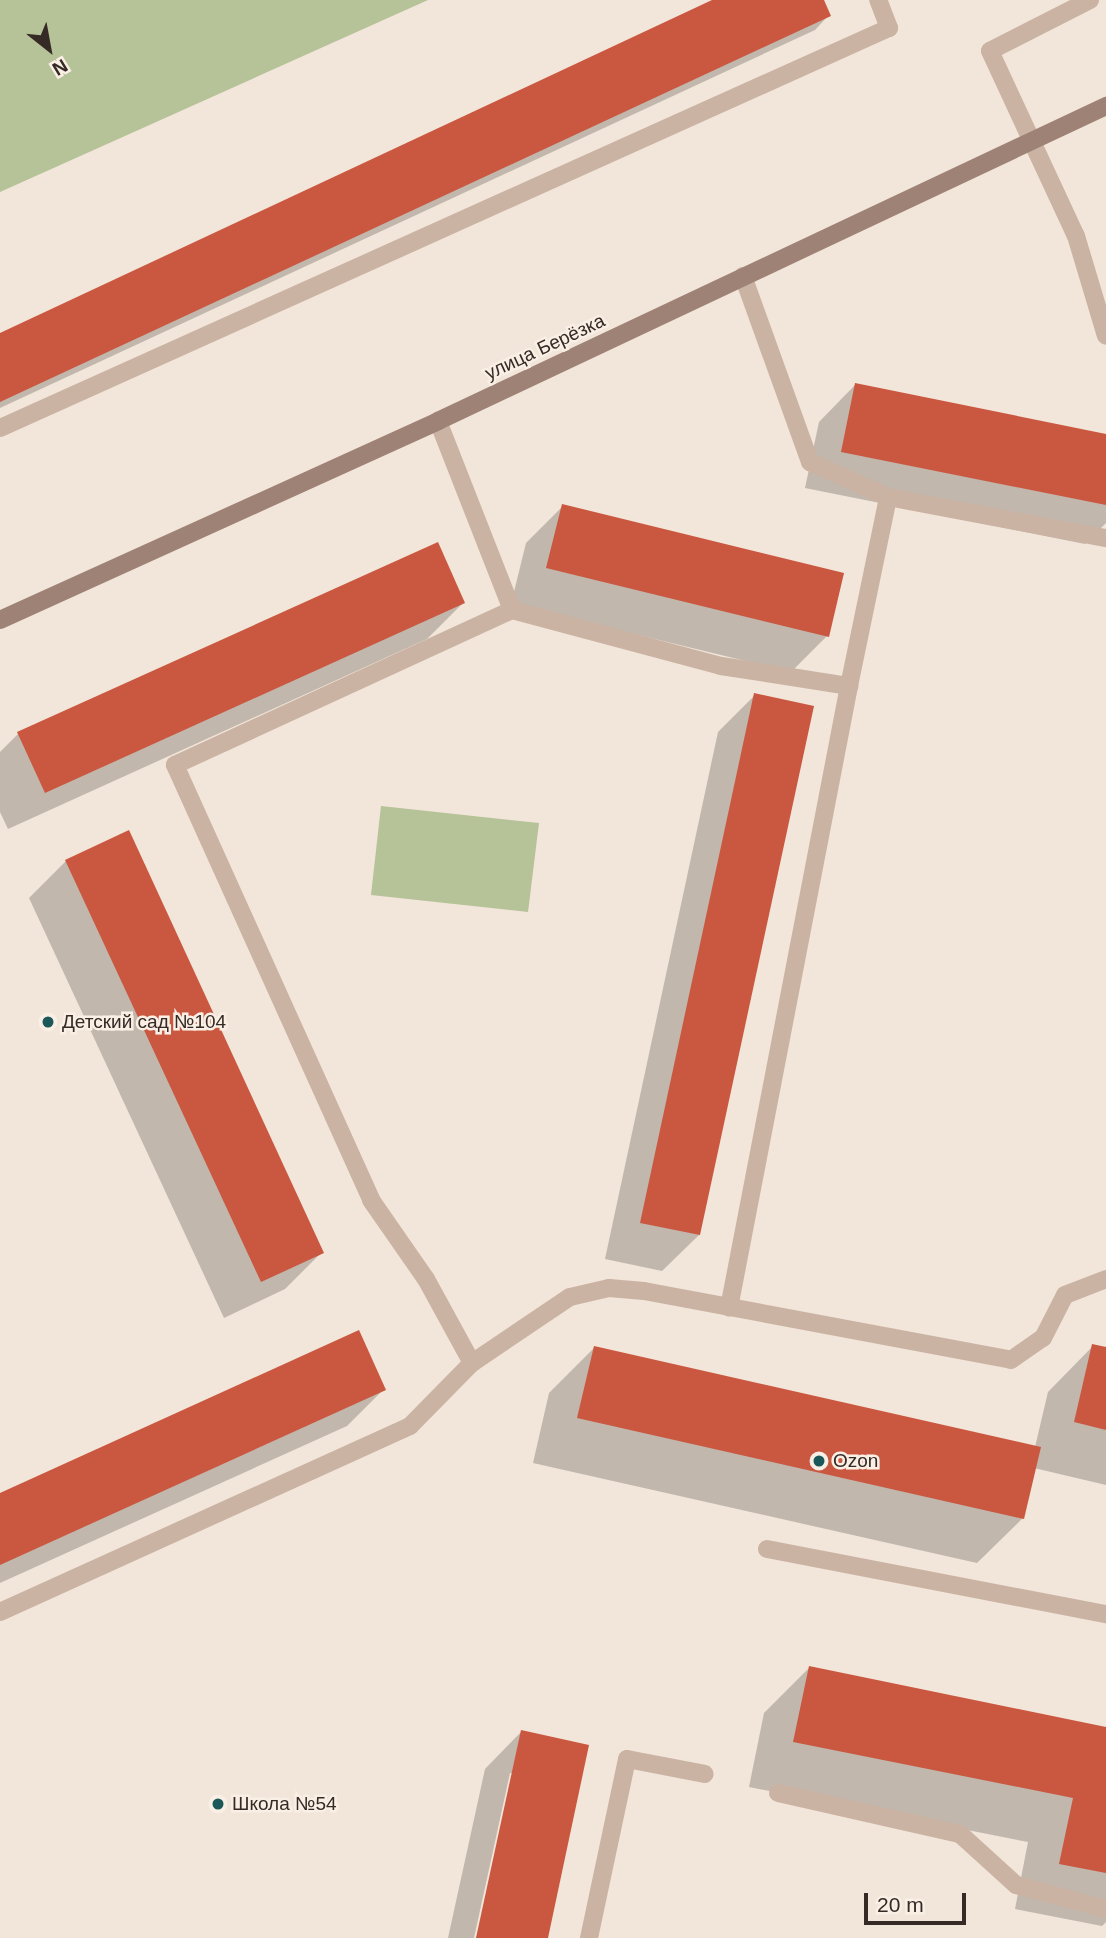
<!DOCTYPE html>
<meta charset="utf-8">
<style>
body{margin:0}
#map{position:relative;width:1106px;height:1938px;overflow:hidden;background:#f2e5d9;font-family:Arial,sans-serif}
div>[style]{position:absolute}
.green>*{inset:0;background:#b6c298}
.shadow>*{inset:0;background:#0003}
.building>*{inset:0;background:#ca573f}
.lane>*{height:18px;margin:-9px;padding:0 9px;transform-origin:9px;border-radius:9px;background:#cbb3a4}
.secondary>*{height:18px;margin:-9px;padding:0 9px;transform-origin:9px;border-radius:9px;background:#9e8276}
.dots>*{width:19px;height:19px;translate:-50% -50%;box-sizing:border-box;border:4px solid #faefe5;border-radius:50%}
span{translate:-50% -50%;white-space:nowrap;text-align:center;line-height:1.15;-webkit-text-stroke:5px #faefe5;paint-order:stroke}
.street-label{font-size:19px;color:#362a26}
.poi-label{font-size:19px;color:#362a26}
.left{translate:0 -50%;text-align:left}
.north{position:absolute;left:14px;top:14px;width:70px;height:70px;-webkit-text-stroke:5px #faefe5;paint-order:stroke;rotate:149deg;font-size:19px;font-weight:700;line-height:28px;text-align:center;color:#362a26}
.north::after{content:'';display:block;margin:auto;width:24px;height:32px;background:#362a26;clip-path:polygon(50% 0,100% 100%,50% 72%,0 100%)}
.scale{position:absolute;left:864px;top:1893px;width:102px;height:32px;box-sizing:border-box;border:4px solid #362a26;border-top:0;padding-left:9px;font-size:21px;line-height:24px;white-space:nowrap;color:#362a26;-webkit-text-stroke:5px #faefe5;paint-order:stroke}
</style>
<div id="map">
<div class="green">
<i style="clip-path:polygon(0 0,428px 0,0 192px)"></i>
<i style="clip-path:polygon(381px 806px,539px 823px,528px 912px,371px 895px)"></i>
</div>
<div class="shadow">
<i style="clip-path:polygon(716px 0,822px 0,829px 15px,815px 30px,0 408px,0 335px)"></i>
<i style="clip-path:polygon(855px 385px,1106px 435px,1106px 523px,1085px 544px,805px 488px,819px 422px)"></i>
<i style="clip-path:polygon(563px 506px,827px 636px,791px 672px,511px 604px,526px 543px)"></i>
<i style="clip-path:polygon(463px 603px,427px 639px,8px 829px,0 812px,0 752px,18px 734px)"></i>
<i style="clip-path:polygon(755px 695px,699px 1235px,662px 1271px,605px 1259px,718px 732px)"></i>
<i style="clip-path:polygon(66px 861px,322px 1252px,285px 1289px,224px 1318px,29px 898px)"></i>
<i style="clip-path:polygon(1093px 1346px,1106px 1349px,1106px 1485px,1034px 1468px,1023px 1518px,977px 1563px,533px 1463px,549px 1393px,594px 1348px,1035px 1447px,1048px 1392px)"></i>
<i style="clip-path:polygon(384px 1389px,347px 1426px,0 1583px,0 1495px)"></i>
<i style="clip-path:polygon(809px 1668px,1106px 1729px,1106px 1922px,1102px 1926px,1015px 1909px,1028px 1842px,749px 1787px,764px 1713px)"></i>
<i style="clip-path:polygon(521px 1732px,546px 1938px,478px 1938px,514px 1773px,510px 1773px,474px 1938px,448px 1938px,485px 1769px)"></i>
</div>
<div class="building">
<i style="clip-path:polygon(712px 0,824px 0,831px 16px,0 402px,0 333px)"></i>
<i style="clip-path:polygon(855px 383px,1106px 434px,1106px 505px,841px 452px)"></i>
<i style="clip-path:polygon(562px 504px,844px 573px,829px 637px,546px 568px)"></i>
<i style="clip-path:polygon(438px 542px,465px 603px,45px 793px,17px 732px)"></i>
<i style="clip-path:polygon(754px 693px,814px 706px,700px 1235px,640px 1223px)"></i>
<i style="clip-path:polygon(129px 830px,324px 1253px,261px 1282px,65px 860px)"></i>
<i style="clip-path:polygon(359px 1330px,386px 1390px,0 1565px,0 1493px)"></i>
<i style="clip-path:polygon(1092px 1344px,1106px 1347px,1106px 1430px,1074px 1422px)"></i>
<i style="clip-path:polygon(594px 1346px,1041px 1447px,1024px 1519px,577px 1418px)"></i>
<i style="clip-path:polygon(809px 1666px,1106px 1727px,1106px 1873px,1059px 1864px,1073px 1798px,793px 1742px)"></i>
<i style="clip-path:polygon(521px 1730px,589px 1745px,548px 1938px,476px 1938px)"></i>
</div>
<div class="lane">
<i style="left:1090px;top:0;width:112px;rotate:153deg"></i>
<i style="left:990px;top:51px;width:204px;rotate:65.1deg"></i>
<i style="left:1076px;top:236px;width:104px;rotate:73.3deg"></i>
<i style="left:743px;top:276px;width:198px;rotate:70.2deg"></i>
<i style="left:810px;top:462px;width:85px;rotate:24.2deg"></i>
<i style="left:888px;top:497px;width:222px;rotate:10.7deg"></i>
<i style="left:438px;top:421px;width:203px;rotate:68.6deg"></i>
<i style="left:512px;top:610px;width:371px;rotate:155.3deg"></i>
<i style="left:175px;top:765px;width:477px;rotate:65.7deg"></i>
<i style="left:371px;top:1200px;width:96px;rotate:55.2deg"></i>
<i style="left:426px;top:1279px;width:96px;rotate:61.3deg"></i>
<i style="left:0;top:428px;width:975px;rotate:-24.23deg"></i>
<i style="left:889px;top:28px;width:30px;rotate:-111deg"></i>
<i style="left:512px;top:610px;width:216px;rotate:15deg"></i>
<i style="left:721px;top:666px;width:130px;rotate:8.9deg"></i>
<i style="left:849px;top:686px;width:633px;rotate:100.92deg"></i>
<i style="left:849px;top:686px;width:193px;rotate:-78.3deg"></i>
<i style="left:767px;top:1549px;width:345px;rotate:10.9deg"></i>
<i style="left:0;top:1612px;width:450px;rotate:-24.4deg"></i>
<i style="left:410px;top:1426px;width:88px;rotate:-45.5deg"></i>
<i style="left:472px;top:1363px;width:118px;rotate:-34deg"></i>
<i style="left:570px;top:1297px;width:40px;rotate:-13deg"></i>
<i style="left:609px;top:1288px;width:35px;rotate:5deg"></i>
<i style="left:644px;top:1291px;width:373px;rotate:10.6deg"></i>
<i style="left:1011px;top:1360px;width:39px;rotate:-35deg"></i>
<i style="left:1043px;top:1338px;width:48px;rotate:-62.9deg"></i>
<i style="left:1065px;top:1295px;width:44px;rotate:-21.3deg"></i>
<i style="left:778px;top:1793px;width:187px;rotate:12.7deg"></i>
<i style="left:960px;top:1834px;width:76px;rotate:42.3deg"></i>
<i style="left:1016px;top:1885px;width:93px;rotate:14.9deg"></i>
<i style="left:589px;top:1938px;width:183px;rotate:-78deg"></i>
<i style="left:627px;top:1759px;width:79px;rotate:10.9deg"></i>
</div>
<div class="secondary">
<i style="left:0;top:620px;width:481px;rotate:-24.4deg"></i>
<i style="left:438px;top:421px;width:739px;rotate:-25.25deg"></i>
</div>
<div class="dots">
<i style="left:48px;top:1022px;background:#1a5859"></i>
<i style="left:819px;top:1461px;background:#1a5859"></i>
<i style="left:218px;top:1804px;background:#1a5859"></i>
</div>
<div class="street-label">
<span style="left:545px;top:347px;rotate:-25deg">улица Берёзка</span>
</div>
<div class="poi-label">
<span class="left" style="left:62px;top:1022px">Детский сад №104</span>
<span class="left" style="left:833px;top:1461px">Ozon</span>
<span class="left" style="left:232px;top:1804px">Школа №54</span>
</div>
<div class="north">N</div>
<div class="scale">20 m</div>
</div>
